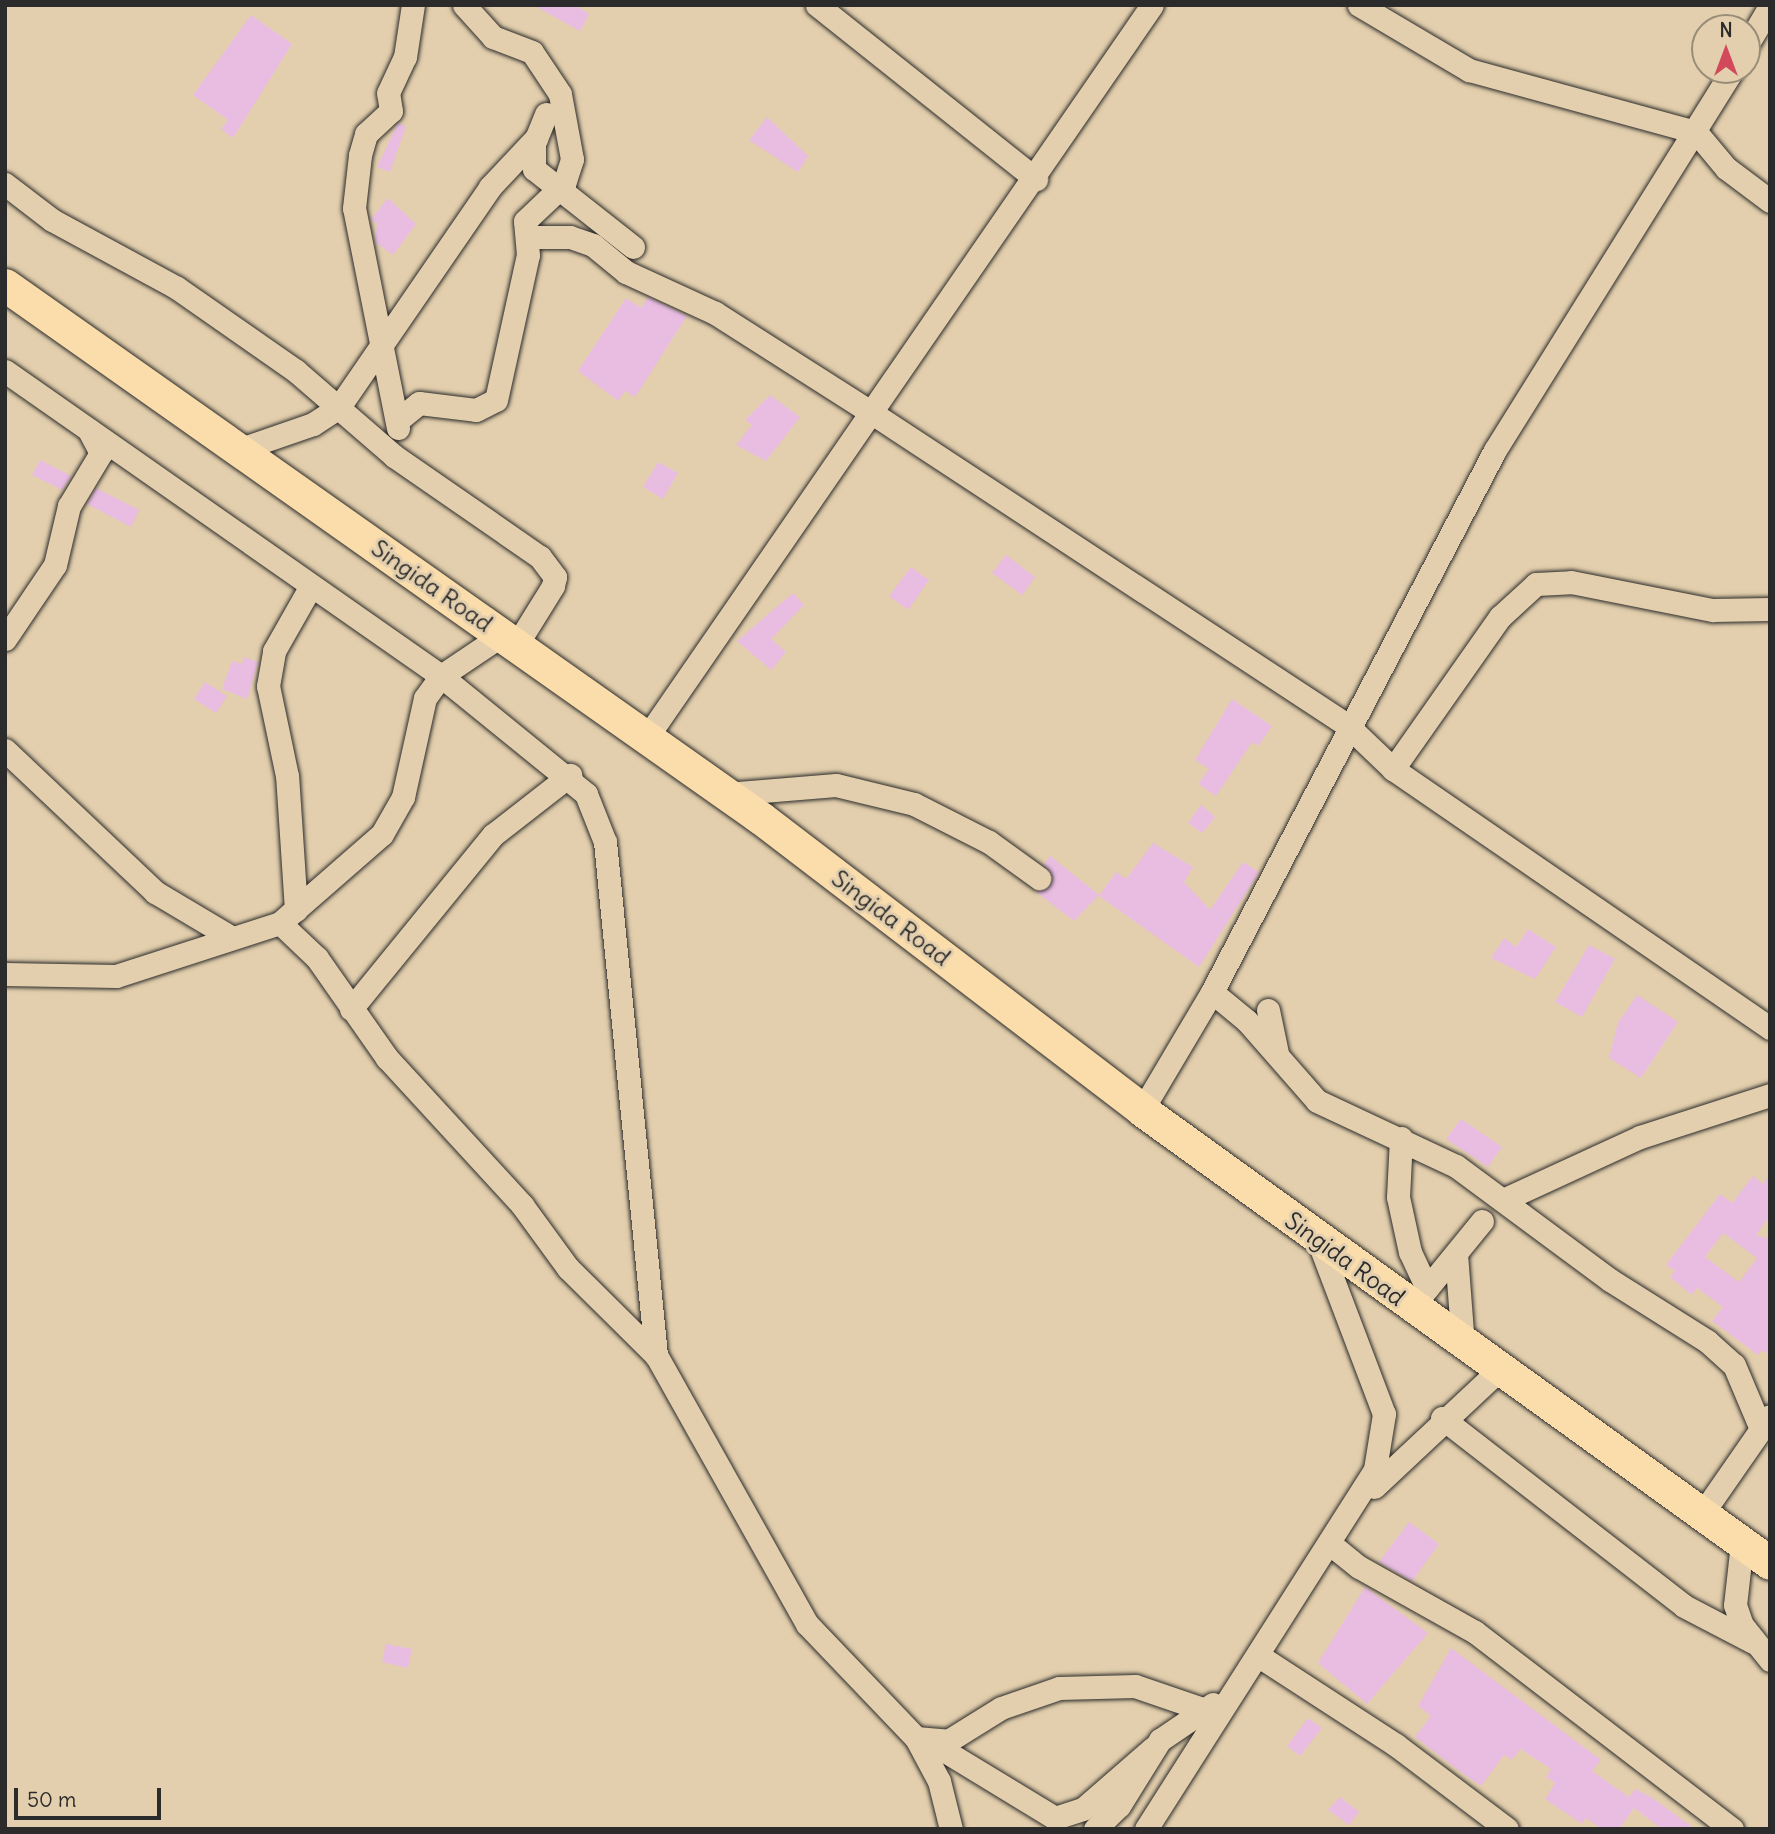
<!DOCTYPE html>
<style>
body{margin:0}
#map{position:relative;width:1775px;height:1834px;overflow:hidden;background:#e3cfad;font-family:Delius,sans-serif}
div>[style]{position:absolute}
.building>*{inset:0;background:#e9bde2}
.roads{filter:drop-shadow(0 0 2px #2b2b2b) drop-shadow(0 0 2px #2b2b2b)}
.minor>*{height:23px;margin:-11.5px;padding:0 11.5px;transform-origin:11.5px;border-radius:11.5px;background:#e3cfad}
.highway>*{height:33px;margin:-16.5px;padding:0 16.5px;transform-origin:16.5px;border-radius:16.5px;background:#fbddab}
span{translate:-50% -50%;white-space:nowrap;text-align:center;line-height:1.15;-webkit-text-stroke:6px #e3cfad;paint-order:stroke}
.street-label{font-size:24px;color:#2b2b2b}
.frame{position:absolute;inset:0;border:7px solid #2b2b2b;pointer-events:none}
.north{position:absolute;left:1691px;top:14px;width:70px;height:70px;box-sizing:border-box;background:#e3cfad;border:2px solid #998d79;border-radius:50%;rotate:0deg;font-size:19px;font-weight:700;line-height:28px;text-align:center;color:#2b2b2b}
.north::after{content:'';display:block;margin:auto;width:24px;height:32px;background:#d1495b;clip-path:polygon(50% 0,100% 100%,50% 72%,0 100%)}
.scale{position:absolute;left:14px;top:1788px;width:147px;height:32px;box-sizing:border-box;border:4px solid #2b2b2b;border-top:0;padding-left:9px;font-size:21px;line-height:24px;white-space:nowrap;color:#2b2b2b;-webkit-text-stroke:5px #e3cfad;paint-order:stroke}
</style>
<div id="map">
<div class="building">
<i style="clip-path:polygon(533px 5px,575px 5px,589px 14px,580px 31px)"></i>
<i style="clip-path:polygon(251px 15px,292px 44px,233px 138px,221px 129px,228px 120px,193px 95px)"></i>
<i style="clip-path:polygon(767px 117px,808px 156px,798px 172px,749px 140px)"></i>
<i style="clip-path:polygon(398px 123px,406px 126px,390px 172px,377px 167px)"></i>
<i style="clip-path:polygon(388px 198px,416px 224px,393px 255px,375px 242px,377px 224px,371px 219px)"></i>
<i style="clip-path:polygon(648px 297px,687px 316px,635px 397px,625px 391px,618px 401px,578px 371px,626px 298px,641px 308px)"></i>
<i style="clip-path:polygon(770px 395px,800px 417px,766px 461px,736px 445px,752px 425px,745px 420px)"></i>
<i style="clip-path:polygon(40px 460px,71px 476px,62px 490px,32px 475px)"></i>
<i style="clip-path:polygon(658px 462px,678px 473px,663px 499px,643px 487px)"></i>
<i style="clip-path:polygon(96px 488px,139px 510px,131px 527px,87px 504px)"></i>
<i style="clip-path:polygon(1006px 555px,1035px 577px,1022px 595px,992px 573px)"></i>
<i style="clip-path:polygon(911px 567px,929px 580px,908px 610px,889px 596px)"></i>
<i style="clip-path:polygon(793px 593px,804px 605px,771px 639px,786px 652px,771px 670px,737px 641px)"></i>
<i style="clip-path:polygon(244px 657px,258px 662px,247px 699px,222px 689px,232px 661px,242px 664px)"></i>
<i style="clip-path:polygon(205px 682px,227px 696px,216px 713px,194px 699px)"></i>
<i style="clip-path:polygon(1232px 699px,1272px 726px,1258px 746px,1252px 742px,1216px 796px,1198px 784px,1209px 769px,1195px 760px)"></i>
<i style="clip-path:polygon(1201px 805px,1215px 817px,1202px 833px,1188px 823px)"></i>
<i style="clip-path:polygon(1153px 843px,1193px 867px,1184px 882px,1210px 910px,1243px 862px,1259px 872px,1199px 967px,1099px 896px,1116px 872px,1126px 879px)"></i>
<i style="clip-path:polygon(1050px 856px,1099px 895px,1074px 921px,1036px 892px,1053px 880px,1044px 864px)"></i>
<i style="clip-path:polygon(1528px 929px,1556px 947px,1535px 979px,1491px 958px,1504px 938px,1516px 947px)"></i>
<i style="clip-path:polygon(1589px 945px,1615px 959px,1582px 1017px,1555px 1002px)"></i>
<i style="clip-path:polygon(1637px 995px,1678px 1022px,1641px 1078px,1609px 1058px,1618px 1023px)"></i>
<i style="clip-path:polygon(1461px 1119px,1502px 1147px,1488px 1167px,1446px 1139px)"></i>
<i style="clip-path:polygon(evenodd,1770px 1174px,1770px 1216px,1756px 1235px,1770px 1239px,1770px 1356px,1762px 1350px,1758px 1355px,1712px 1321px,1723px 1307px,1697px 1288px,1692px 1295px,1670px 1277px,1675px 1271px,1666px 1265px,1720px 1194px,1732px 1203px,1753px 1176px,1763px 1184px,1770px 1174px,1723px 1233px,1757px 1258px,1739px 1282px,1705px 1257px,1723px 1233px)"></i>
<i style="clip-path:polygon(1409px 1522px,1439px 1544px,1412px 1581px,1379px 1562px)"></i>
<i style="clip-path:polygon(1365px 1587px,1428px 1633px,1367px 1704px,1318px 1663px)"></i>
<i style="clip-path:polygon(386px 1644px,412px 1649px,408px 1668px,382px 1662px)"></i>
<i style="clip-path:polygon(1451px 1648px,1601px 1760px,1592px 1771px,1629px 1797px,1635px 1789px,1651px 1797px,1695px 1829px,1662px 1829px,1634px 1808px,1619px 1829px,1602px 1829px,1586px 1818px,1582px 1824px,1545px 1799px,1555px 1783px,1546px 1777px,1551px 1769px,1520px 1749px,1512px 1760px,1504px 1755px,1481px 1786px,1462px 1773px,1415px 1737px,1431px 1716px,1418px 1706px)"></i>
<i style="clip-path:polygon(1308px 1718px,1322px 1728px,1300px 1756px,1287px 1746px)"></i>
<i style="clip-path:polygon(1340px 1797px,1359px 1812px,1349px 1825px,1328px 1810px)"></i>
</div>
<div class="roads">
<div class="minor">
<i style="left:817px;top:5px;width:280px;rotate:38.5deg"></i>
<i style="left:1359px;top:5px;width:128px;rotate:30.6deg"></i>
<i style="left:1469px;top:70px;width:235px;rotate:15.3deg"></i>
<i style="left:1696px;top:132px;width:47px;rotate:50.2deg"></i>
<i style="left:1726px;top:168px;width:55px;rotate:36.9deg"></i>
<i style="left:1747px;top:45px;width:45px;rotate:-59.5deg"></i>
<i style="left:546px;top:114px;width:31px;rotate:112deg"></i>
<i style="left:534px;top:143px;width:26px;rotate:90deg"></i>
<i style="left:534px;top:169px;width:126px;rotate:38.2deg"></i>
<i style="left:5px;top:184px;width:59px;rotate:37.5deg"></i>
<i style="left:52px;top:220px;width:142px;rotate:28.5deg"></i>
<i style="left:177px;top:288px;width:145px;rotate:34.9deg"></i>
<i style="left:296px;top:371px;width:130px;rotate:40.9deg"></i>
<i style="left:394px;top:456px;width:178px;rotate:34.7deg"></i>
<i style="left:540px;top:557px;width:25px;rotate:53deg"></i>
<i style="left:555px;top:577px;width:9px;rotate:103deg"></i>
<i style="left:553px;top:586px;width:68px;rotate:121.8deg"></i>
<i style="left:527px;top:237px;width:43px"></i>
<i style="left:570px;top:237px;width:24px;rotate:19deg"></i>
<i style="left:593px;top:245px;width:43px;rotate:39.3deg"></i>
<i style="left:626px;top:272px;width:98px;rotate:24.7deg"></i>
<i style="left:715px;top:313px;width:190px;rotate:32.5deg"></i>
<i style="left:875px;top:415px;width:565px;rotate:33.3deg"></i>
<i style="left:1347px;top:725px;width:64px;rotate:43.7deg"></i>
<i style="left:1393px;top:769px;width:457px;rotate:34.5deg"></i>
<i style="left:5px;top:371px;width:532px;rotate:34.97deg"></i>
<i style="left:441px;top:676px;width:187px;rotate:39.1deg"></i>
<i style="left:586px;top:794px;width:52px;rotate:68.4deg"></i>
<i style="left:605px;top:842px;width:516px;rotate:84.32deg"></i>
<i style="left:398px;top:420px;width:27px;rotate:-39deg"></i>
<i style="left:419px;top:403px;width:57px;rotate:7deg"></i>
<i style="left:476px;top:410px;width:22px;rotate:-27deg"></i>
<i style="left:496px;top:400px;width:148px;rotate:-77.6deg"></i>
<i style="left:528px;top:255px;width:34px;rotate:-95deg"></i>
<i style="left:525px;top:221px;width:54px;rotate:-43.5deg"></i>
<i style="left:564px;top:184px;width:26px;rotate:-72deg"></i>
<i style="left:572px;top:159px;width:66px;rotate:-100.5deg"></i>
<i style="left:560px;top:94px;width:50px;rotate:-123.7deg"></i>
<i style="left:532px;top:52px;width:42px;rotate:-159deg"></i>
<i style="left:493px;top:37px;width:43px;rotate:-132.2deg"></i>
<i style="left:398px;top:428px;width:224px;rotate:-101.3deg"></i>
<i style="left:354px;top:208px;width:53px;rotate:-83.5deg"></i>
<i style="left:360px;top:155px;width:22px;rotate:-74deg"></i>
<i style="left:366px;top:134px;width:34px;rotate:-43deg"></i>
<i style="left:391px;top:111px;width:18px;rotate:-99deg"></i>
<i style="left:388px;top:93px;width:40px;rotate:-65deg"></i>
<i style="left:405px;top:57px;width:53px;rotate:-81.3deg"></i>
<i style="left:238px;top:450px;width:79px;rotate:-19.1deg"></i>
<i style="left:313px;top:424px;width:31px;rotate:-33deg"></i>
<i style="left:339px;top:407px;width:267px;rotate:-55.5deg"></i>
<i style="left:490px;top:187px;width:67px;rotate:-46.8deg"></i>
<i style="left:5px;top:639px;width:89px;rotate:-56deg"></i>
<i style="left:55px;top:565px;width:61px;rotate:-76.7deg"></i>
<i style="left:69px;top:506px;width:62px;rotate:-58.9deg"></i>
<i style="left:101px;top:453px;width:26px;rotate:-118deg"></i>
<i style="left:647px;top:737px;width:889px;rotate:-55.4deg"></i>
<i style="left:5px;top:750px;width:207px;rotate:43.4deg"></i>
<i style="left:155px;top:892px;width:86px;rotate:30.7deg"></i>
<i style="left:1393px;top:769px;width:186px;rotate:-54.9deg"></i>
<i style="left:1500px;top:617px;width:49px;rotate:-42.5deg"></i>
<i style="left:1536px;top:584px;width:35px;rotate:-3deg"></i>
<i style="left:1571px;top:582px;width:145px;rotate:11.2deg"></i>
<i style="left:1713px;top:610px;width:57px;rotate:-1deg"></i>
<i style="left:726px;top:794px;width:110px;rotate:-4.7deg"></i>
<i style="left:836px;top:785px;width:80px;rotate:13.7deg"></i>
<i style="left:914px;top:804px;width:84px;rotate:26.9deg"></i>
<i style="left:989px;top:842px;width:62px;rotate:35.8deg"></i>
<i style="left:296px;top:910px;width:134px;rotate:-93.8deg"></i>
<i style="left:287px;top:776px;width:92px;rotate:-101.9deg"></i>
<i style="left:268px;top:686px;width:36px;rotate:-80deg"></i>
<i style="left:274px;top:651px;width:75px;rotate:-60.4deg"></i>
<i style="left:280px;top:923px;width:51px;rotate:43.4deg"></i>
<i style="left:317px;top:958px;width:122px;rotate:55deg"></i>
<i style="left:387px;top:1058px;width:200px;rotate:47.4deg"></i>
<i style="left:522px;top:1205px;width:78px;rotate:53.9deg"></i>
<i style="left:568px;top:1268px;width:124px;rotate:44.7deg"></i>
<i style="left:656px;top:1355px;width:308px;rotate:60.7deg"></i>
<i style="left:807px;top:1624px;width:158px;rotate:46.3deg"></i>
<i style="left:916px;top:1738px;width:49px;rotate:61.9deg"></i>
<i style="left:939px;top:1781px;width:49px;rotate:76deg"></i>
<i style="left:5px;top:974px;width:111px;rotate:1deg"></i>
<i style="left:116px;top:976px;width:172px;rotate:-17.9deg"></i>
<i style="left:280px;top:923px;width:135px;rotate:-41.1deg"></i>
<i style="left:382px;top:834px;width:43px;rotate:-60.4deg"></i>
<i style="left:403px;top:797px;width:101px;rotate:-77.5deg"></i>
<i style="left:425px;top:698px;width:27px;rotate:-54deg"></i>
<i style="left:441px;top:676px;width:73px;rotate:-33.9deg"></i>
<i style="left:1212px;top:992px;width:45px;rotate:39.6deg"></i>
<i style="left:1247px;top:1021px;width:106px;rotate:48.8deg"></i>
<i style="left:1317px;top:1101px;width:153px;rotate:25.1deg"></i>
<i style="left:1456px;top:1166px;width:192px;rotate:36.5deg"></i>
<i style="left:1610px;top:1280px;width:115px;rotate:32.2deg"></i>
<i style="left:1707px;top:1341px;width:36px;rotate:42deg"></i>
<i style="left:1734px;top:1365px;width:69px;rotate:67.1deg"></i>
<i style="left:351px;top:1009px;width:225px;rotate:-50.8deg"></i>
<i style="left:493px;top:835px;width:98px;rotate:-37.9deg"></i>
<i style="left:1268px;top:1010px;width:44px;rotate:78.2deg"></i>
<i style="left:1142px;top:1110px;width:137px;rotate:-59.3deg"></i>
<i style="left:1212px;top:992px;width:611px;rotate:-62.43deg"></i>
<i style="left:1495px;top:450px;width:448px;rotate:-58deg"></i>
<i style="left:1401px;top:1138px;width:59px;rotate:92.9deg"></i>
<i style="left:1398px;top:1197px;width:56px;rotate:77.7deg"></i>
<i style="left:1410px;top:1252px;width:40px;rotate:65deg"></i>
<i style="left:1503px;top:1200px;width:151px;rotate:-24.7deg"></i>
<i style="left:1640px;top:1137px;width:137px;rotate:-17.9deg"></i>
<i style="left:1456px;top:1254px;width:90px;rotate:85.6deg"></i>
<i style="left:1420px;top:1297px;width:98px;rotate:-50.8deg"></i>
<i style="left:1442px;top:1418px;width:306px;rotate:37.8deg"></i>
<i style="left:1684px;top:1606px;width:78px;rotate:27.6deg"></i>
<i style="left:1374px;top:1487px;width:171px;rotate:-43.1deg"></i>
<i style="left:1702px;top:1514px;width:119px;rotate:-55.2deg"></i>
<i style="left:1329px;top:1543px;width:38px;rotate:39deg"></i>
<i style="left:1359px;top:1567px;width:133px;rotate:29.3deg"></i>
<i style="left:1475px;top:1632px;width:324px;rotate:37.5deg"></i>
<i style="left:1742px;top:1543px;width:62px;rotate:96.4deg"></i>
<i style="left:1735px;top:1605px;width:21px;rotate:71deg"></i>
<i style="left:1742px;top:1625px;width:45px;rotate:51.3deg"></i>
<i style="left:1259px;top:1656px;width:163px;rotate:33deg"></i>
<i style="left:1396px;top:1745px;width:139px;rotate:37.1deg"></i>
<i style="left:916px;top:1738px;width:32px;rotate:5deg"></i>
<i style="left:948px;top:1741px;width:62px;rotate:-31.9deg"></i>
<i style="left:1001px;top:1708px;width:61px;rotate:-19deg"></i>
<i style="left:1059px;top:1688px;width:76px;rotate:-1.5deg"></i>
<i style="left:1135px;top:1686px;width:71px;rotate:18.9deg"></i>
<i style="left:930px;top:1742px;width:146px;rotate:31.3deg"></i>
<i style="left:1055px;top:1818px;width:29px;rotate:-18deg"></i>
<i style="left:1083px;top:1809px;width:93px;rotate:-41.1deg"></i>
<i style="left:1095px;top:1829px;width:33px;rotate:-44deg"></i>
<i style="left:1119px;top:1806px;width:78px;rotate:-58.2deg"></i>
<i style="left:1160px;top:1740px;width:64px;rotate:-34.2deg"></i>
<i style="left:1146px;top:1829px;width:427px;rotate:-57.5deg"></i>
<i style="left:1375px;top:1469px;width:56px;rotate:-80.7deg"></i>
<i style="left:1384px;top:1414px;width:188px;rotate:-110.8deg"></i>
</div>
<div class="highway">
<i style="left:5px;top:285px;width:926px;rotate:35.2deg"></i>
<i style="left:762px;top:819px;width:479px;rotate:37.4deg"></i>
<i style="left:1142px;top:1110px;width:774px;rotate:35.8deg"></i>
</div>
</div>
<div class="street-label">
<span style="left:432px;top:586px;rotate:35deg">Singida Road</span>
<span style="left:891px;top:918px;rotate:37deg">Singida Road</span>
<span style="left:1345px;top:1259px;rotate:36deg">Singida Road</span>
</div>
<div class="frame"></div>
<div class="north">N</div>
<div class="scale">50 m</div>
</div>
